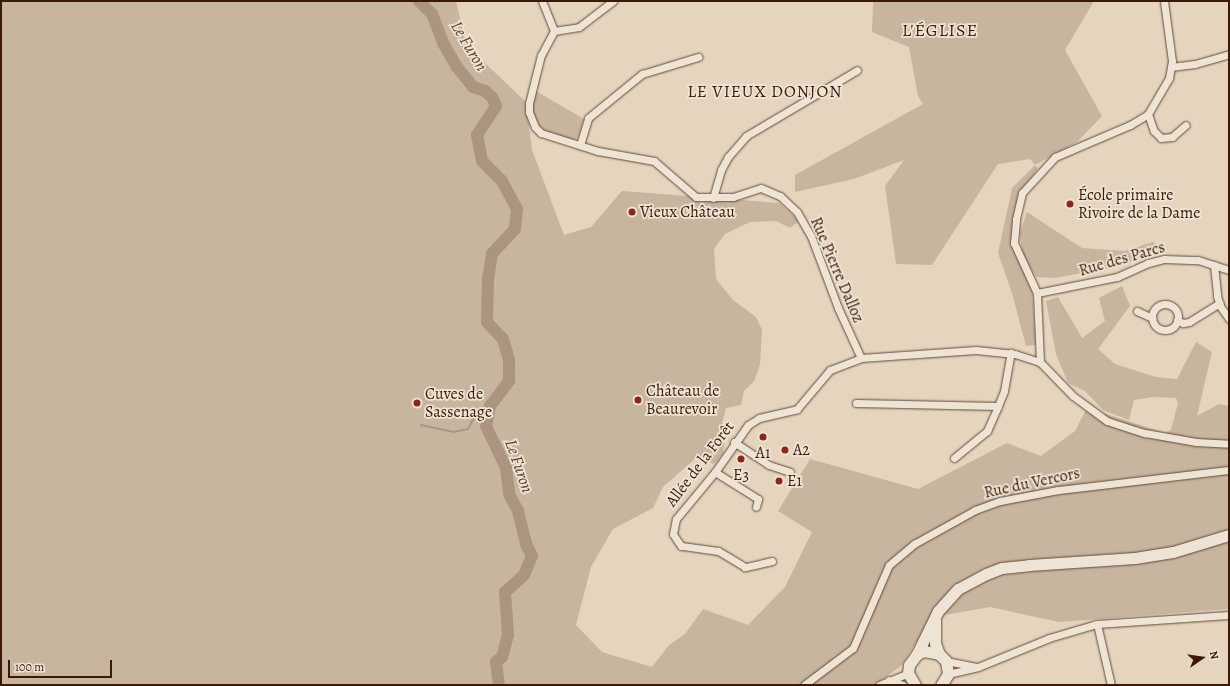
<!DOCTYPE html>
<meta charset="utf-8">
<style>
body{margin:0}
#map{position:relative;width:1230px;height:686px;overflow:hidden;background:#e5d5be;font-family:Alegreya,serif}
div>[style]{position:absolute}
.green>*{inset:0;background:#c8b59f}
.stream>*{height:2px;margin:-1px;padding:0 1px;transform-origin:1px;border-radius:1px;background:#ab9580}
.river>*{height:12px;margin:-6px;padding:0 6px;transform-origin:6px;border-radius:6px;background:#ab9580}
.roads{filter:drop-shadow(0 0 1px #654836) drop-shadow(0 0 1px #654836)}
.street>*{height:7px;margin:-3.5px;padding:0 3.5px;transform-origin:3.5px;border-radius:3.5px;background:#eee4d5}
.street>.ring{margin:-3.5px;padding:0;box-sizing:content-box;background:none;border:7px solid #eee4d5;border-radius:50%}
.secondary>*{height:11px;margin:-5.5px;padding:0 5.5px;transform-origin:5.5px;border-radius:5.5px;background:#eee4d5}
.dots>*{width:11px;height:11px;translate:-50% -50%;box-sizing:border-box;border:2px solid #eee4d5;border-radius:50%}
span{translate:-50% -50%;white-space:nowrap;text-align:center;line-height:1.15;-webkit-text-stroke:3.5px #eee4d5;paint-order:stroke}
.poi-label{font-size:16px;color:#3a1909}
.left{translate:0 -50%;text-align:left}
.street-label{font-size:16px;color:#3a1909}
.water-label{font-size:17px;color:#624433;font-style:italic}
.neighbourhood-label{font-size:17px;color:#3a1909;letter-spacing:1px}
.quarter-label{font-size:18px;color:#3a1909;letter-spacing:1px}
.frame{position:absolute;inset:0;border:2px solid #3a1909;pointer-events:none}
.north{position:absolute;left:1182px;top:638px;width:40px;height:40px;-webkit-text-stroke:3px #eee4d5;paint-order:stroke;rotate:77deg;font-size:11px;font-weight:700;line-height:16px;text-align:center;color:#3a1909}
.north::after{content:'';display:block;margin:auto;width:14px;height:18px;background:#3a1909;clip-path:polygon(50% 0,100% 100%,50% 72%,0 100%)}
.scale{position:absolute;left:8px;top:660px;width:104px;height:18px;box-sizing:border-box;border:2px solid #3a1909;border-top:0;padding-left:5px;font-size:12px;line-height:14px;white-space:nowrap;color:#3a1909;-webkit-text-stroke:3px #eee4d5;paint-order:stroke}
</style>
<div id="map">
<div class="green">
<i style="clip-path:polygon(1px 1px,456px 1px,466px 45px,526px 102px,532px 150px,564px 235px,591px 227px,622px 191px,779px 203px,799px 221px,790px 228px,776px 221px,750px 222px,725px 234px,714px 249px,716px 279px,733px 300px,756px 317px,762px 330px,760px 365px,754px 381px,744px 391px,741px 405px,726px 408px,722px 424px,725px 441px,723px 454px,714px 464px,697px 457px,663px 487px,653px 508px,613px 529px,591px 567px,576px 625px,602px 652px,652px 667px,669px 645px,685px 634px,703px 609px,748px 625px,785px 587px,812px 532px,778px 511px,810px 459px,918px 489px,1007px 443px,1041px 456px,1075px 431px,1087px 408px,1165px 433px,1171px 430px,1178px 403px,1176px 398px,1153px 397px,1134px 400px,1129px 420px,1103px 410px,1085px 391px,1068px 383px,1056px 354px,1046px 301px,1058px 297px,1082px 338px,1105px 321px,1099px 298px,1122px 286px,1130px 306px,1098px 349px,1115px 364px,1156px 377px,1177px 379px,1196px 342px,1212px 352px,1197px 416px,1219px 404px,1229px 406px,1229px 609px,1059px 622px,990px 607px,945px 615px,917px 641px,902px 665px,875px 685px,1px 685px)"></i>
<i style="clip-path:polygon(873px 1px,1094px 1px,1065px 50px,1102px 116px,1077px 142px,1035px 165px,1038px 169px,1020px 192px,1013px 247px,1032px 292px,1036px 345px,1026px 346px,1012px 293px,998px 253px,1012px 188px,1035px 165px,1030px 159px,998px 164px,932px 265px,896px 264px,885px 186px,904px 160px,854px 179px,795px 192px,795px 175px,923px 104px,918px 96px,909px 47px,872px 32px)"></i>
<i style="clip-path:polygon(534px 90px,584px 119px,578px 138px,573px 140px,544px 131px,534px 122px,531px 105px)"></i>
<i style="clip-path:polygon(1027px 212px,1082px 248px,1124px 251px,1153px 242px,1165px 250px,1115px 267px,1055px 278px,1036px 277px,1022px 254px,1020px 232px)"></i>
</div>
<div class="stream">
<i style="left:421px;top:425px;width:33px;rotate:12deg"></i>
<i style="left:453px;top:432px;width:15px;rotate:-11deg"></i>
<i style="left:468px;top:429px;width:15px;rotate:-62deg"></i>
<i style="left:475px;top:416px;width:18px;rotate:-34deg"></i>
</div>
<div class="river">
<i style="left:419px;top:1px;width:18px;rotate:45deg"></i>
<i style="left:432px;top:14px;width:31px;rotate:69deg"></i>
<i style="left:443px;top:43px;width:28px;rotate:60deg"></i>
<i style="left:457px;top:67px;width:26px;rotate:51deg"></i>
<i style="left:473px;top:87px;width:13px;rotate:18deg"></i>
<i style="left:485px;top:91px;width:9px;rotate:41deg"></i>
<i style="left:492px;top:97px;width:10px;rotate:66deg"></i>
<i style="left:496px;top:106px;width:35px;rotate:123deg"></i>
<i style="left:477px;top:135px;width:26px;rotate:79deg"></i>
<i style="left:482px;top:161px;width:28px;rotate:45deg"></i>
<i style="left:502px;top:181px;width:32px;rotate:62deg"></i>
<i style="left:517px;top:209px;width:20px;rotate:96deg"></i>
<i style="left:515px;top:229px;width:34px;rotate:133deg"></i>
<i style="left:492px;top:254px;width:24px;rotate:99deg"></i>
<i style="left:488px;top:278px;width:44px;rotate:91.3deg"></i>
<i style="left:487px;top:322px;width:23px;rotate:47deg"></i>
<i style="left:503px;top:339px;width:22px;rotate:74deg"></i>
<i style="left:509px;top:360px;width:21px;rotate:90deg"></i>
<i style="left:509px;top:381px;width:31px;rotate:127deg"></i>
<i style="left:490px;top:406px;width:20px;rotate:101deg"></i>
<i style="left:486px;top:426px;width:47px;rotate:64.5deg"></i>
<i style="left:506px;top:468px;width:26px;rotate:83deg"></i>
<i style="left:509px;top:494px;width:19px;rotate:62deg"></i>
<i style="left:518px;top:511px;width:36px;rotate:76deg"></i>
<i style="left:527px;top:546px;width:11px;rotate:63deg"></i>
<i style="left:532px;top:556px;width:21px;rotate:113deg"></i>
<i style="left:524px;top:575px;width:25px;rotate:138deg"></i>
<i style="left:505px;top:592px;width:43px;rotate:86deg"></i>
<i style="left:508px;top:635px;width:23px;rotate:105deg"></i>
<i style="left:502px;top:657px;width:8px;rotate:140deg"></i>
<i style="left:496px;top:662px;width:23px;rotate:83deg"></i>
</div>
<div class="roads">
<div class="street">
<i style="left:542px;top:1px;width:32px;rotate:68deg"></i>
<i style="left:554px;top:31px;width:27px;rotate:118deg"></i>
<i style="left:541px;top:55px;width:49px;rotate:104deg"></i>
<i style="left:529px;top:103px;width:9px;rotate:90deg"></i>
<i style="left:529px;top:112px;width:16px;rotate:68deg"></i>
<i style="left:535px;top:127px;width:8px;rotate:45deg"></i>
<i style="left:541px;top:133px;width:60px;rotate:17.5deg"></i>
<i style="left:598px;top:151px;width:57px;rotate:10.1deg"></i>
<i style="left:654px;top:161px;width:55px;rotate:40.6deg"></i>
<i style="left:696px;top:197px;width:37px"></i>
<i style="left:733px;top:197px;width:29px;rotate:-18deg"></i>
<i style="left:761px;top:188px;width:21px;rotate:23deg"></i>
<i style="left:780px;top:196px;width:23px;rotate:43deg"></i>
<i style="left:797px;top:212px;width:28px;rotate:60deg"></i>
<i style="left:811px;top:236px;width:77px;rotate:69.4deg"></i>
<i style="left:838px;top:308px;width:55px;rotate:65.3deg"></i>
<i style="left:554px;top:31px;width:25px;rotate:-9deg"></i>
<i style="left:579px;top:27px;width:43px;rotate:-37.4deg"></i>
<i style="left:1171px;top:67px;width:24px;rotate:-7deg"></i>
<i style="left:1195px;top:64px;width:35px;rotate:-16deg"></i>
<i style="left:1148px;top:114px;width:18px;rotate:71deg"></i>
<i style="left:1154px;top:131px;width:10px;rotate:45deg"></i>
<i style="left:1161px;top:138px;width:11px;rotate:-5deg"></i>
<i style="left:1172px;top:137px;width:18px;rotate:-41deg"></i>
<i style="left:580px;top:145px;width:28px;rotate:-73deg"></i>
<i style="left:588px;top:118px;width:70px;rotate:-39.2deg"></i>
<i style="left:642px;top:74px;width:59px;rotate:-16.9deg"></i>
<i style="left:713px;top:198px;width:29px;rotate:-74deg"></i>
<i style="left:721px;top:170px;width:15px;rotate:-62deg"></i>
<i style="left:728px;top:157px;width:28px;rotate:-49deg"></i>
<i style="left:746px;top:136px;width:129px;rotate:-30.7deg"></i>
<i style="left:1214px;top:265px;width:31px;rotate:84deg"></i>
<i style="left:1217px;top:296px;width:10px;rotate:73deg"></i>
<i style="left:1220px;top:306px;width:16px;rotate:55deg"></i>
<i style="left:1037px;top:293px;width:82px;rotate:-11.3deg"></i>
<i style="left:1117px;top:277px;width:34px;rotate:-24deg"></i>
<i style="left:1148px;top:263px;width:16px;rotate:-14deg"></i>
<i style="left:1164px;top:259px;width:34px;rotate:2deg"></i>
<i style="left:1198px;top:260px;width:33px;rotate:18deg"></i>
<i class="ring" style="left:1152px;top:304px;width:19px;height:19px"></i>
<i style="left:1137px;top:311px;width:17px;rotate:25deg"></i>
<i style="left:1177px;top:320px;width:7px;rotate:27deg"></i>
<i style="left:1183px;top:323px;width:6px;rotate:-9deg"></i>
<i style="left:1189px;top:322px;width:36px;rotate:-32deg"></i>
<i style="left:1040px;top:362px;width:69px;rotate:-92.5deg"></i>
<i style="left:1037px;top:293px;width:55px;rotate:-114.7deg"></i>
<i style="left:1014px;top:243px;width:24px;rotate:-85deg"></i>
<i style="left:1016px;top:219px;width:27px;rotate:-77deg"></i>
<i style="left:1022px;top:193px;width:49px;rotate:-47.5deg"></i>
<i style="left:1055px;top:157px;width:82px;rotate:-23.1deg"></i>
<i style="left:1130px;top:125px;width:21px;rotate:-31deg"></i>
<i style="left:1148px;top:114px;width:42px;rotate:-59.7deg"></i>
<i style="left:1169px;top:78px;width:17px;rotate:-80deg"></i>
<i style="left:1172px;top:61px;width:61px;rotate:-97.6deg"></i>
<i style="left:856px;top:403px;width:142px;rotate:1.2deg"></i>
<i style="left:998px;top:406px;width:16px;rotate:-68deg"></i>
<i style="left:1004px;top:391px;width:39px;rotate:-80deg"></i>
<i style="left:734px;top:442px;width:42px;rotate:33.3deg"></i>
<i style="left:769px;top:465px;width:22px;rotate:18deg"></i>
<i style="left:954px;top:458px;width:43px;rotate:-39.3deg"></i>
<i style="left:987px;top:431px;width:27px;rotate:-66deg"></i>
<i style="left:715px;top:472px;width:51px;rotate:32.1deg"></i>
<i style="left:758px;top:499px;width:8px;rotate:104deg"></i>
<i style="left:772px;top:561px;width:28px;rotate:167deg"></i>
<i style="left:745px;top:567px;width:31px;rotate:-149deg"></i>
<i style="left:718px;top:551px;width:37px;rotate:-172deg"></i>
<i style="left:681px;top:546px;width:14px;rotate:-124deg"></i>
<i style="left:673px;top:534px;width:15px;rotate:-79deg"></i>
<i style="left:676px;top:519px;width:61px;rotate:-50.3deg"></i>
<i style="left:715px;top:472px;width:57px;rotate:-54.9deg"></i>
<i style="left:748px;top:425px;width:13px;rotate:-32deg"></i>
<i style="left:759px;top:418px;width:39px;rotate:-13deg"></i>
<i style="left:797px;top:409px;width:51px;rotate:-49.8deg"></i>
<i style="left:830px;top:370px;width:33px;rotate:-21deg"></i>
<i style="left:861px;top:358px;width:115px;rotate:-4deg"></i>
<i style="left:976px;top:350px;width:39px;rotate:6deg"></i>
<i style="left:1015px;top:354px;width:26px;rotate:18deg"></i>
<i style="left:1040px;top:362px;width:47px;rotate:45.9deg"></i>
<i style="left:1073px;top:396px;width:42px;rotate:36.3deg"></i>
<i style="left:1107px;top:421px;width:40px;rotate:18deg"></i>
<i style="left:1145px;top:433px;width:52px;rotate:10deg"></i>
<i style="left:1196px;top:442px;width:33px;rotate:3deg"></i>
<i style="left:1097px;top:624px;width:63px;rotate:77.1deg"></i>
<i style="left:946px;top:661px;width:31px;rotate:11deg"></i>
<i style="left:948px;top:674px;width:31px;rotate:-13deg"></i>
<i style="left:978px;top:667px;width:77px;rotate:-22.2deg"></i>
<i style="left:1049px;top:638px;width:50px;rotate:-16.3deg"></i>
<i style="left:1097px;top:624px;width:132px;rotate:-3.9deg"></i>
<i style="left:889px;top:680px;width:15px;rotate:20deg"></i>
<i style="left:804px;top:685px;width:61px;rotate:-37.1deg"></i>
<i style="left:853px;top:648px;width:90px;rotate:-66.6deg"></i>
<i style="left:889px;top:565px;width:33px;rotate:-40deg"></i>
<i style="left:914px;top:544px;width:70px;rotate:-29.1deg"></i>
<i style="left:975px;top:510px;width:27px;rotate:-20deg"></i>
<i style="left:1000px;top:501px;width:59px;rotate:-10.7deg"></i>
<i style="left:1058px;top:490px;width:172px;rotate:-6.7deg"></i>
<i style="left:879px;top:685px;width:31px;rotate:-22deg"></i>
</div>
<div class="secondary">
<i style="left:935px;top:620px;width:23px;rotate:90deg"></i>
<i style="left:935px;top:643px;width:12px;rotate:70deg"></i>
<i style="left:917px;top:654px;width:48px;rotate:-64deg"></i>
<i style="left:938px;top:611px;width:30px;rotate:-48deg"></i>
<i style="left:958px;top:589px;width:32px;rotate:-28deg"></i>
<i style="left:986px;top:574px;width:17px;rotate:-21deg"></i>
<i style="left:1002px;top:568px;width:27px;rotate:-6deg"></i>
<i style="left:1029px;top:565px;width:106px;rotate:-3.8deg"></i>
<i style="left:1135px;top:558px;width:38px;rotate:-9deg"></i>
<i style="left:1173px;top:552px;width:59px;rotate:-16.9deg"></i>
<i style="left:915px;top:685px;width:14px;rotate:-120deg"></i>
<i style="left:908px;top:673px;width:8px;rotate:-83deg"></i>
<i style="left:909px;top:665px;width:14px;rotate:-54deg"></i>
<i style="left:917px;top:654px;width:8px;rotate:-23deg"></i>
<i style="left:924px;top:651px;width:15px;rotate:11deg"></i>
<i style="left:939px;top:654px;width:10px;rotate:45deg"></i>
<i style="left:946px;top:661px;width:13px;rotate:81deg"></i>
<i style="left:948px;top:674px;width:13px;rotate:122deg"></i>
</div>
</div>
<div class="dots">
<i style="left:1070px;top:204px;background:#8f2418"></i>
<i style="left:632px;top:212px;background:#8f2418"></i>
<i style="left:638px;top:400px;background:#8f2418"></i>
<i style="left:417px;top:403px;background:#8f2418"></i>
<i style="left:763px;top:437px;background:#8f2418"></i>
<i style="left:785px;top:450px;background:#8f2418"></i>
<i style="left:741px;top:459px;background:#8f2418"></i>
<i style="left:779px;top:481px;background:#8f2418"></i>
</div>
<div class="poi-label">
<span class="left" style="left:1078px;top:204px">École primaire<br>Rivoire de la Dame</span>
<span class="left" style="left:640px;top:212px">Vieux Château</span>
<span class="left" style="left:646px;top:400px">Château de<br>Beaurevoir</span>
<span class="left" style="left:425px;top:403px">Cuves de<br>Sassenage</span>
<span class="left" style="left:793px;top:450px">A2</span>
<span style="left:763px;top:453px">A1</span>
<span style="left:741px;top:475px">E3</span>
<span class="left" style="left:787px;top:481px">E1</span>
</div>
<div class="street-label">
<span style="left:1122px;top:259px;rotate:-16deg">Rue des Parcs</span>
<span style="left:837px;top:270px;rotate:67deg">Rue Pierre Dalloz</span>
<span style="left:700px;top:464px;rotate:-53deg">Allée de la Forêt</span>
<span style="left:1032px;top:483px;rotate:-12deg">Rue du Vercors</span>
</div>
<div class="water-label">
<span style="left:469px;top:46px;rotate:59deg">Le Furon</span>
<span style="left:519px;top:466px;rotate:71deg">Le Furon</span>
</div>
<div class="neighbourhood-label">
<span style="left:765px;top:92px">LE VIEUX DONJON</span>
</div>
<div class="quarter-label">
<span style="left:940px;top:30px">L'ÉGLISE</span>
</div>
<div class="frame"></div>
<div class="north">N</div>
<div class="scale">100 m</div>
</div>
